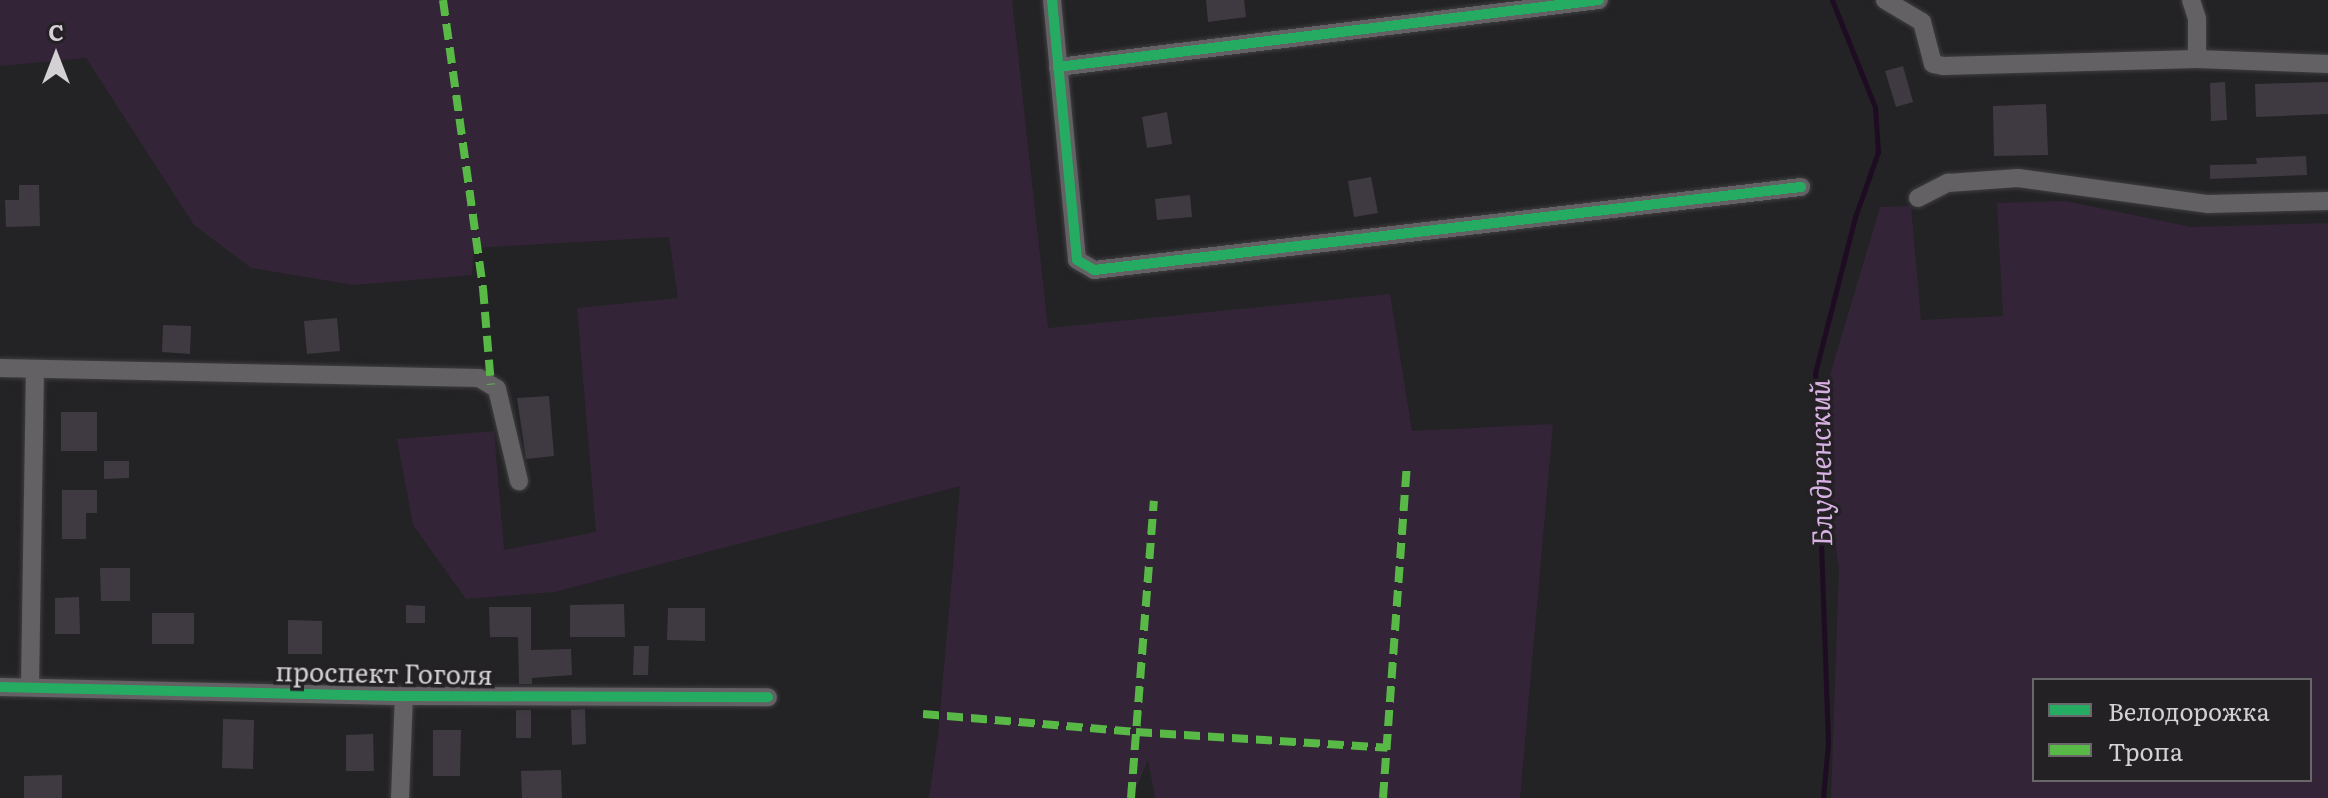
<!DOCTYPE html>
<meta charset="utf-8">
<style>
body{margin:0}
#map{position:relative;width:2328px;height:798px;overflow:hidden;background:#232224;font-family:Literata,serif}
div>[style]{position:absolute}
.green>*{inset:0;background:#332537}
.stream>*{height:5px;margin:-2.5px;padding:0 2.5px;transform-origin:2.5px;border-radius:2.5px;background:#1e0d22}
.building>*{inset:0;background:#3f3a41}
.roads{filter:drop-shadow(0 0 2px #3f3e40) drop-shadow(0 0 2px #3f3e40)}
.minor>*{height:18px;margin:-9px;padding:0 9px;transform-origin:9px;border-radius:9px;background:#646165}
.quiet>*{height:8px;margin-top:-4px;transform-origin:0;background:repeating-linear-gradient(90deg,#58b947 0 16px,transparent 0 24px)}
.cycleway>*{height:10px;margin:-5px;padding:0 5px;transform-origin:5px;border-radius:5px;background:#26ab63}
span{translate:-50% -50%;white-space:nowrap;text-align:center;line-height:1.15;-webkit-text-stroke:7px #242125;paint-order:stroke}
.street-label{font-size:26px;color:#d3d1d4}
.water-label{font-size:28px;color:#d7b1e3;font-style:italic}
.legend{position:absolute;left:2032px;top:678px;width:280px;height:104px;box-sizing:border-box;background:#242125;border:2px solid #6a676b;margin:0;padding:10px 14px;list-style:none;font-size:24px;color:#d3d1d4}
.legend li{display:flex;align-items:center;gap:16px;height:40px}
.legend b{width:40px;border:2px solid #6a676b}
.north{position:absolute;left:16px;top:16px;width:80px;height:80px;-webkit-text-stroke:6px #242125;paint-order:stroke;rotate:0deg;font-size:22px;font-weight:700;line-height:32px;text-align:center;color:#d3d1d4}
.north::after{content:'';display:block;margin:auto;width:28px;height:36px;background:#d3d1d4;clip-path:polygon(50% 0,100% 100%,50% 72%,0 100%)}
</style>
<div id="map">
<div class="green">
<i style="clip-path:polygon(0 0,1012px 0,1048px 328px,1390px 294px,1412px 431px,1553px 424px,1520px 798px,1155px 798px,1148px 760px,1132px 798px,929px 798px,938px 735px,960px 486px,554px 592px,466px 599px,413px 525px,397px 439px,494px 431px,504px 550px,596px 532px,577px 308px,678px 298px,669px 237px,474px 248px,472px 275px,354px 285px,251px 268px,194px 225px,86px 58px,0 66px)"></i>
<i style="clip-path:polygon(evenodd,2066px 201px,2191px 227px,2328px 223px,2328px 798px,1831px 798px,1839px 569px,1829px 504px,1830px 375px,1880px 207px,1911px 206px,1921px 320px,2003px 316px,1997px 203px,2066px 201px,2034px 680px,2310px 680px,2310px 780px,2034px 780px,2034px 680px)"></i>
</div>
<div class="stream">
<i style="left:1823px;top:798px;width:55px;rotate:-84.8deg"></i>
<i style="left:1828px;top:743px;width:370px;rotate:-92deg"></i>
<i style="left:1815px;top:373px;width:161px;rotate:-75.6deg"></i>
<i style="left:1855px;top:217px;width:69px;rotate:-70.5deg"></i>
<i style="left:1878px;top:152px;width:45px;rotate:-93.8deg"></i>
<i style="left:1875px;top:107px;width:115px;rotate:-111.9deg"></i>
</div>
<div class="building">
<i style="clip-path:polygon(1206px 0,1244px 0,1246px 17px,1208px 22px)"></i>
<i style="clip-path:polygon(1903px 66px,1913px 102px,1896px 107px,1885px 71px)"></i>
<i style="clip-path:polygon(2225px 82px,2227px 120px,2211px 121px,2210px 83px)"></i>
<i style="clip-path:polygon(2328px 82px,2328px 114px,2256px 117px,2255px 84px)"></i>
<i style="clip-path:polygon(2046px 104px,2048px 155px,1994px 156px,1993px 106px)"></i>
<i style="clip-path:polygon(1167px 112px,1172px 144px,1147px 148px,1142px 117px)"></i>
<i style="clip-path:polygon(2306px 156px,2307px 175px,2210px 179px,2210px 165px,2257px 164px,2256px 158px)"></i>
<i style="clip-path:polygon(1371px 177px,1378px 213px,1354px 217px,1348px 181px)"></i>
<i style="clip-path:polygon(19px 185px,39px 185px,40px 226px,6px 227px,5px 200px,19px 200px)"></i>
<i style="clip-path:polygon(1190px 195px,1192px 217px,1157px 220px,1155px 199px)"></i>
<i style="clip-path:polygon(337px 318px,340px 351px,307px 354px,304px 321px)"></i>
<i style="clip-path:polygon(163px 325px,191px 326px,190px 354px,162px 352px)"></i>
<i style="clip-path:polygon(549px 396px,554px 456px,526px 459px,517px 398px)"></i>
<i style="clip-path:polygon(61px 412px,97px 412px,97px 451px,61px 451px)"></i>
<i style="clip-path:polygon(104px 461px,129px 461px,129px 478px,104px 479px)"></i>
<i style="clip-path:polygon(62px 490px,97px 490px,97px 513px,86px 513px,86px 539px,62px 539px)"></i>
<i style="clip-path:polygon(100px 568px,130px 568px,130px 601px,101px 601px)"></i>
<i style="clip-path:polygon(79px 597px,80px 634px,55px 634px,55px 598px)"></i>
<i style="clip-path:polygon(624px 604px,625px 637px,570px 637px,570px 605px)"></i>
<i style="clip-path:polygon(406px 605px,425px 606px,425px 623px,406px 623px)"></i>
<i style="clip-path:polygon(489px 607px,531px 607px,531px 650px,571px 649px,572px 675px,532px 678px,532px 684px,519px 684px,518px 637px,490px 637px)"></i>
<i style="clip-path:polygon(668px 608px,705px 608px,705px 641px,667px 640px)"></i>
<i style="clip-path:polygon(152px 613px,194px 613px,194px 644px,152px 644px)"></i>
<i style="clip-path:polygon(288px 620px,322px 621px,322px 654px,288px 654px)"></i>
<i style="clip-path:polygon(634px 646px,649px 646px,648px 675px,633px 675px)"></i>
<i style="clip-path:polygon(585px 709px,586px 744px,572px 745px,571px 710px)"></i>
<i style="clip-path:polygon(516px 710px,531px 710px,531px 738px,516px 738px)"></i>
<i style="clip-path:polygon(223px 719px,254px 720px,253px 769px,222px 768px)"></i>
<i style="clip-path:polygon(433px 730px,461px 730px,460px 776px,433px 776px)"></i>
<i style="clip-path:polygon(373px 734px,374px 771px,346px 771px,346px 735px)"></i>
<i style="clip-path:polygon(561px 770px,562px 798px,522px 798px,521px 771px)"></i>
<i style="clip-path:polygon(62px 775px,62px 798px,24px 798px,24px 776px)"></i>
</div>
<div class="roads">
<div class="minor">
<i style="left:1052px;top:0;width:261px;rotate:84.5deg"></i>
<i style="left:1077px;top:260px;width:20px;rotate:30deg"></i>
<i style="left:1094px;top:270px;width:712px;rotate:-6.7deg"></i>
<i style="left:1885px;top:0;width:43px;rotate:30.7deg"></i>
<i style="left:1922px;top:22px;width:43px;rotate:75.3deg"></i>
<i style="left:1933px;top:64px;width:10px;rotate:11deg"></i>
<i style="left:1943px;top:66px;width:254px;rotate:-1.6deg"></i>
<i style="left:2197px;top:59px;width:131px;rotate:2.2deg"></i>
<i style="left:2191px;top:0;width:20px;rotate:72deg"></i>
<i style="left:2197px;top:19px;width:40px;rotate:90deg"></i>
<i style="left:1058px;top:67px;width:545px;rotate:-7.06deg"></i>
<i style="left:1918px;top:198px;width:34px;rotate:-27deg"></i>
<i style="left:1948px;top:183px;width:70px;rotate:-4.1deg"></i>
<i style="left:2018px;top:178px;width:192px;rotate:7.8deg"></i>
<i style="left:2208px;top:204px;width:120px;rotate:-1.4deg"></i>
<i style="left:0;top:368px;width:479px;rotate:1.2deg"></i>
<i style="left:479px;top:378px;width:21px;rotate:31deg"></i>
<i style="left:497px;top:389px;width:95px;rotate:76.6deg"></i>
<i style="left:30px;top:686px;width:317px;rotate:-89.1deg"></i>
<i style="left:0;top:687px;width:404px;rotate:1.3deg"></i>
<i style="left:404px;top:696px;width:364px;rotate:0.2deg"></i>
<i style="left:400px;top:798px;width:102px;rotate:-87.8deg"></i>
</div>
</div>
<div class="quiet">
<i style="left:443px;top:0;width:291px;rotate:82.1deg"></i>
<i style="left:483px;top:288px;width:97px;rotate:85.3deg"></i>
<i style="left:923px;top:714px;width:214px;rotate:4.8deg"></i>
<i style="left:1136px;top:732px;width:252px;rotate:3.6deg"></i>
<i style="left:1131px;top:798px;width:298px;rotate:-85.6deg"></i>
<i style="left:1383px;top:798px;width:335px;rotate:-85.9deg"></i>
</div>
<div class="cycleway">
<i style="left:1052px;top:0;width:261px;rotate:84.5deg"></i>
<i style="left:1077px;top:260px;width:20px;rotate:30deg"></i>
<i style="left:1094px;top:270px;width:712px;rotate:-6.7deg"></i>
<i style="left:1058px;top:67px;width:545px;rotate:-7.06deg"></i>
<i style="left:0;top:687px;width:404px;rotate:1.3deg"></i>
<i style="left:404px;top:696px;width:364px;rotate:0.2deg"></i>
</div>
<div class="street-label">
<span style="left:384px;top:672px;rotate:1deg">проспект Гоголя</span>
</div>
<div class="water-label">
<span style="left:1819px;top:463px;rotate:-91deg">Блудненский</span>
</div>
<ul class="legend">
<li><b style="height:10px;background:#26ab63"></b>Велодорожка</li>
<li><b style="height:10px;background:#58b947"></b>Тропа</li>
</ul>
<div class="north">С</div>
</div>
